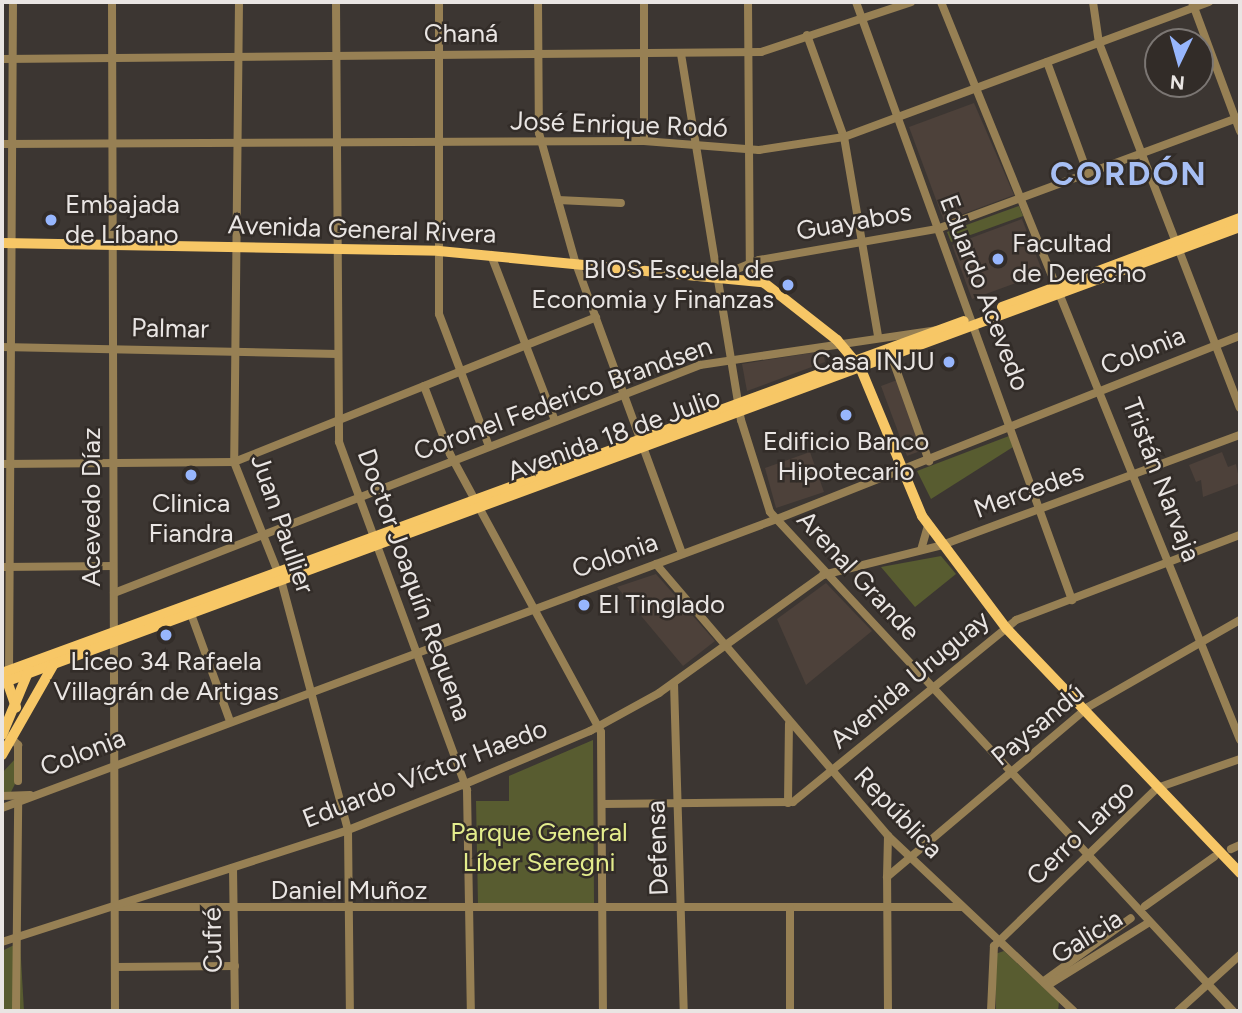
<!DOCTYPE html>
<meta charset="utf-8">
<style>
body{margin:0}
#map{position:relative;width:1242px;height:1013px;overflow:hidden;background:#3c3632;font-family:Figtree,sans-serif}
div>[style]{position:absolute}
.built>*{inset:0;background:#4d413a}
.green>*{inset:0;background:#585c30}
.minor>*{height:8px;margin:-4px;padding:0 4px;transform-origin:4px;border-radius:4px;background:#978054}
.major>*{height:10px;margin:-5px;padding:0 5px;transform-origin:5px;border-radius:5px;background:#f7c766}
.dots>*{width:19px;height:19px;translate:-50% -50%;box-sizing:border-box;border:4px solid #322c28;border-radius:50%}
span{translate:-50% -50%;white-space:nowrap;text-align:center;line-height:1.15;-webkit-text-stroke:5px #322c28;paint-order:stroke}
.street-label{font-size:26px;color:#e9e5e3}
.poi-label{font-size:26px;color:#e9e5e3}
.left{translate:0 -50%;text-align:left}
.right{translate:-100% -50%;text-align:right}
.park-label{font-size:26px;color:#e3ec8c}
.district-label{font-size:33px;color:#a7bff4;font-weight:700;letter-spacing:2px}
.frame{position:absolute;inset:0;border:4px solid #e9e5e3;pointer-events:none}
.north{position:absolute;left:1144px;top:28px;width:70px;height:70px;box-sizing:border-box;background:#322c28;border:2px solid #7b7673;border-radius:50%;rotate:185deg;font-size:19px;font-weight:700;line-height:28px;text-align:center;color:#e9e5e3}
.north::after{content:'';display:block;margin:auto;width:24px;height:32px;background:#97b6fd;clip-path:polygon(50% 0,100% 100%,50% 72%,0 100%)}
</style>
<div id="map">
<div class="built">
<i style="clip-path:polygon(974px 103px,1014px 195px,944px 221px,909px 127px)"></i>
<i style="clip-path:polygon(1022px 219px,1043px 273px,972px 299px,952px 245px)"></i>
<i style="clip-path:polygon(823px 351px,825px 362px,747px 391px,742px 364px)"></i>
<i style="clip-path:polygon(897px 380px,923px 450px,907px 456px,881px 386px)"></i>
<i style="clip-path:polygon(810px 452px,824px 492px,776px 508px,765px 468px)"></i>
<i style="clip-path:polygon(1222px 452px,1228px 467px,1236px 464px,1240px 483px,1203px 497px,1201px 480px,1196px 482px,1189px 465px)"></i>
<i style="clip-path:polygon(656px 574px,715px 641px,683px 666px,617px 587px)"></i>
<i style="clip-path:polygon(826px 583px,872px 631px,806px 685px,777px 619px)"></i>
</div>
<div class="green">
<i style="clip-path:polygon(1019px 206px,1023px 216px,951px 242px,947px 232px)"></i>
<i style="clip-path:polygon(1009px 436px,1013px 447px,931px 499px,917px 471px)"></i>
<i style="clip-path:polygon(941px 556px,956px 574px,915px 607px,881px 567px)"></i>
<i style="clip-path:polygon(593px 740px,594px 903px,478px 904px,476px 801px,509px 801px,509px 776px)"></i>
<i style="clip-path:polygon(16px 758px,16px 782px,11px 792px,2px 792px,2px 773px)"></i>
<i style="clip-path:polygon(20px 942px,24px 1011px,2px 1011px,2px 951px)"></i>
<i style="clip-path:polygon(1004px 951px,1059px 1002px,1058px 1011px,996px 1010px,995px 954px)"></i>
</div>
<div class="minor">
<i style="left:112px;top:2px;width:1009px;rotate:89.83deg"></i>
<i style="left:239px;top:2px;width:460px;rotate:90.6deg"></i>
<i style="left:234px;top:462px;width:127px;rotate:68.3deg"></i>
<i style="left:281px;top:580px;width:259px;rotate:75deg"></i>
<i style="left:348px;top:830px;width:181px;rotate:89.4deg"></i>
<i style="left:336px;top:2px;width:440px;rotate:89.6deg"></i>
<i style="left:339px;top:442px;width:371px;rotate:69.8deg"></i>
<i style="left:467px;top:790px;width:221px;rotate:89deg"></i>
<i style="left:439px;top:2px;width:312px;rotate:90deg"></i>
<i style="left:439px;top:314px;width:141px;rotate:69.3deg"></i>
<i style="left:538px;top:2px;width:131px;rotate:89.6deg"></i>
<i style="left:539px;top:133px;width:133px;rotate:74.3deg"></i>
<i style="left:575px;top:261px;width:312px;rotate:69.9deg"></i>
<i style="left:644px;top:2px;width:139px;rotate:90deg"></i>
<i style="left:748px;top:2px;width:260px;rotate:89.6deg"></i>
<i style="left:750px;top:262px;width:24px;rotate:57deg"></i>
<i style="left:856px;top:2px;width:636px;rotate:70.14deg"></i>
<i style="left:941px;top:2px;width:796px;rotate:67.94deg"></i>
<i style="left:1093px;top:2px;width:41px;rotate:81.7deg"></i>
<i style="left:1099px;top:43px;width:391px;rotate:68.9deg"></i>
<i style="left:1192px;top:2px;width:138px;rotate:69.6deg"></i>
<i style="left:807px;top:35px;width:109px;rotate:70.1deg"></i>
<i style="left:844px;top:137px;width:201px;rotate:80.3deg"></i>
<i style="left:681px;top:54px;width:371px;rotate:80.7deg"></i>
<i style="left:741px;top:420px;width:96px;rotate:72.5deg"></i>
<i style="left:770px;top:512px;width:681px;rotate:47.14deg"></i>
<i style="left:2px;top:59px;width:759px;rotate:-0.53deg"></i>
<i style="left:761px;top:52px;width:158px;rotate:-18.4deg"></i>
<i style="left:1047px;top:62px;width:119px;rotate:69.9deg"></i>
<i style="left:2px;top:144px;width:642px;rotate:-0.27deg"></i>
<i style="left:644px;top:141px;width:115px;rotate:4.5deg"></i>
<i style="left:759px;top:150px;width:86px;rotate:-8.7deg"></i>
<i style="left:844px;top:137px;width:389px;rotate:-20.3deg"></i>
<i style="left:558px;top:200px;width:63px;rotate:2.7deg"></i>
<i style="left:491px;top:255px;width:178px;rotate:68.9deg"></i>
<i style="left:720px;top:276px;width:42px;rotate:-22.3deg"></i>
<i style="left:759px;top:260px;width:181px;rotate:-9.9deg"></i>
<i style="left:937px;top:229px;width:323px;rotate:-20.3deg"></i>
<i style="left:2px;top:347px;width:336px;rotate:1.2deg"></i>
<i style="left:891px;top:355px;width:113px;rotate:70.3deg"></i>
<i style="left:424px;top:386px;width:73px;rotate:69.1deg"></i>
<i style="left:450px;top:454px;width:316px;rotate:61.5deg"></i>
<i style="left:601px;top:732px;width:279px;rotate:89.6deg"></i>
<i style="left:2px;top:464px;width:232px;rotate:-0.5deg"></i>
<i style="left:234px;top:462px;width:390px;rotate:-21.8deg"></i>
<i style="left:921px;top:550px;width:25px;rotate:-74deg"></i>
<i style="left:656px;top:564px;width:358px;rotate:49.5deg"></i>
<i style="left:888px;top:836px;width:255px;rotate:43.3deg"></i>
<i style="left:2px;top:567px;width:111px;rotate:-0.5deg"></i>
<i style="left:114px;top:593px;width:629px;rotate:-21.26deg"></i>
<i style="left:700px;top:365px;width:239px;rotate:-8.4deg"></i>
<i style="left:191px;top:614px;width:114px;rotate:70deg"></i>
<i style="left:9px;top:674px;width:672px;rotate:-89.66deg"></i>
<i style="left:674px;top:683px;width:328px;rotate:88.3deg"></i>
<i style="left:9px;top:736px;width:13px;rotate:45deg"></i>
<i style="left:18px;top:745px;width:36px;rotate:90deg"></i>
<i style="left:2px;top:796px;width:28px;rotate:-2deg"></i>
<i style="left:788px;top:803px;width:79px;rotate:-89.3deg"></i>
<i style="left:602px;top:804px;width:191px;rotate:-0.6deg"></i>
<i style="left:793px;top:802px;width:288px;rotate:-39.2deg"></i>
<i style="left:1016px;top:620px;width:240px;rotate:-20.8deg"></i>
<i style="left:2px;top:808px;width:827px;rotate:-20.45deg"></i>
<i style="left:777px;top:519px;width:498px;rotate:-21.6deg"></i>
<i style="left:1231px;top:849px;width:10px;rotate:-24deg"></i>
<i style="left:233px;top:868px;width:143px;rotate:89.2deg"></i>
<i style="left:887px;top:877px;width:41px;rotate:-88.6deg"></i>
<i style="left:1145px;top:906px;width:85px;rotate:-35.4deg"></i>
<i style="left:114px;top:907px;width:848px"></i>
<i style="left:790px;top:908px;width:103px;rotate:90deg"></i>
<i style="left:2px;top:942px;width:364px;rotate:-17.9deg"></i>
<i style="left:348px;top:830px;width:126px;rotate:-21.5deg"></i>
<i style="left:465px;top:784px;width:136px;rotate:-23deg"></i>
<i style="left:590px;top:731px;width:79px;rotate:-28.8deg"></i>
<i style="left:659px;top:693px;width:202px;rotate:-35.7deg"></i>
<i style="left:823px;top:575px;width:123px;rotate:-14.1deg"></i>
<i style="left:942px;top:545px;width:318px;rotate:-20.3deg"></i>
<i style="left:115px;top:967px;width:120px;rotate:-0.5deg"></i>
<i style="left:1044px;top:981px;width:107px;rotate:-35.9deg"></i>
<i style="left:1048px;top:985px;width:118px;rotate:-31.8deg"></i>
<i style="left:16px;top:1011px;width:208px;rotate:-89.4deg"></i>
<i style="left:888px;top:1011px;width:134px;rotate:-90.4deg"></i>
<i style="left:887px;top:877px;width:263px;rotate:-40.2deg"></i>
<i style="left:1088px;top:707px;width:175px;rotate:-29.8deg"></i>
<i style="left:991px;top:1011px;width:65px;rotate:-87.4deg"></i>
<i style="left:994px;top:946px;width:227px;rotate:-44.1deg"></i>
<i style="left:1157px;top:788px;width:88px;rotate:-19.3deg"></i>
<i style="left:1178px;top:1011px;width:84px;rotate:-42.1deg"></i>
</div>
<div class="major">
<i style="left:2px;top:243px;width:437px;rotate:1deg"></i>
<i style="left:439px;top:251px;width:325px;rotate:5.5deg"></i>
<i style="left:763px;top:282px;width:94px;rotate:38.1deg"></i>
<i style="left:837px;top:340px;width:35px;rotate:50deg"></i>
<i style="left:860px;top:367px;width:161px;rotate:67.4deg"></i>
<i style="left:922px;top:516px;width:140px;rotate:53.1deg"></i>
<i style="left:1006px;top:628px;width:339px;rotate:46.3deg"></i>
<i style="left:1002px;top:307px;width:254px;rotate:-20.5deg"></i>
<i style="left:2px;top:673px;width:1024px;rotate:-20.1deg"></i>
<i style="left:7px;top:681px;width:28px;rotate:71deg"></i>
<i style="left:2px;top:683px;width:1319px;rotate:-20.22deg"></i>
<i style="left:2px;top:735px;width:70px;rotate:-67.4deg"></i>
<i style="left:2px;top:755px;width:105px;rotate:-60.3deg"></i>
</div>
<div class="dots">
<i style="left:51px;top:220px;background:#97b6fd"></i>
<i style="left:998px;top:259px;background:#97b6fd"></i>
<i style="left:788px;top:285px;background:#97b6fd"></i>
<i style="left:949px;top:362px;background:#97b6fd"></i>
<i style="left:846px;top:415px;background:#97b6fd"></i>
<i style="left:191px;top:475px;background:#97b6fd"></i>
<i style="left:584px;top:605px;background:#97b6fd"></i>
<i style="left:166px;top:635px;background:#97b6fd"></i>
</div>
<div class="street-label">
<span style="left:461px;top:34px">Chaná</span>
<span style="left:619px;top:125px;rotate:2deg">José Enrique Rodó</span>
<span style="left:854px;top:222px;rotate:-10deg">Guayabos</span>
<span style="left:362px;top:230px;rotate:2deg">Avenida General Rivera</span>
<span style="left:984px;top:293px;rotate:69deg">Eduardo Acevedo</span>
<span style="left:170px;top:329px;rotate:1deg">Palmar</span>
<span style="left:1143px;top:351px;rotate:-22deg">Colonia</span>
<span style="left:563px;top:399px;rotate:-20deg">Coronel Federico Brandsen</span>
<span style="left:614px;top:435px;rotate:-20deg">Avenida 18 de Julio</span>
<span style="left:1161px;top:480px;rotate:69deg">Tristán Narvaja</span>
<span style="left:1029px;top:491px;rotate:-20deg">Mercedes</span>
<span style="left:92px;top:507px;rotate:-90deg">Acevedo Díaz</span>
<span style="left:282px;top:524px;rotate:71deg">Juan Paullier</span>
<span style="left:615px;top:556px;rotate:-19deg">Colonia</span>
<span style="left:858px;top:576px;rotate:47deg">Arenal Grande</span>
<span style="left:414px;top:585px;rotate:70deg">Doctor Joaquín Requena</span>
<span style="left:910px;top:680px;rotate:-40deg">Avenida Uruguay</span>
<span style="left:1038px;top:725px;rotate:-40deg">Paysandú</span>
<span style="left:83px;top:753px;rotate:-21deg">Colonia</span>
<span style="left:425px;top:774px;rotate:-21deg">Eduardo Víctor Haedo</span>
<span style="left:898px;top:813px;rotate:46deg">República</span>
<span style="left:1081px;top:833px;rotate:-44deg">Cerro Largo</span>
<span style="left:658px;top:848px;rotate:-92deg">Defensa</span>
<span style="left:349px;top:891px">Daniel Muñoz</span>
<span style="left:1087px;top:937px;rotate:-32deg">Galicia</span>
<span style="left:213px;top:940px;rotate:-91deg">Cufré</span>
</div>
<div class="poi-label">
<span class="left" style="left:65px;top:220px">Embajada<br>de Líbano</span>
<span class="left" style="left:1012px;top:259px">Facultad<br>de Derecho</span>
<span class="right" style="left:774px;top:285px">BIOS Escuela de<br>Economia y Finanzas</span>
<span class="right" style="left:935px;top:362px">Casa INJU</span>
<span style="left:846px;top:457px">Edificio Banco<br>Hipotecario</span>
<span style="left:191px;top:519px">Clinica<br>Fiandra</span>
<span class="left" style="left:598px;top:605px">El Tinglado</span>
<span style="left:166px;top:677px">Liceo 34 Rafaela<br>Villagrán de Artigas</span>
</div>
<div class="park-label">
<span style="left:539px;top:848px">Parque General<br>Líber Seregni</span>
</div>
<div class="district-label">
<span style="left:1129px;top:174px">CORDÓN</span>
</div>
<div class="frame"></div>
<div class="north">N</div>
</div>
